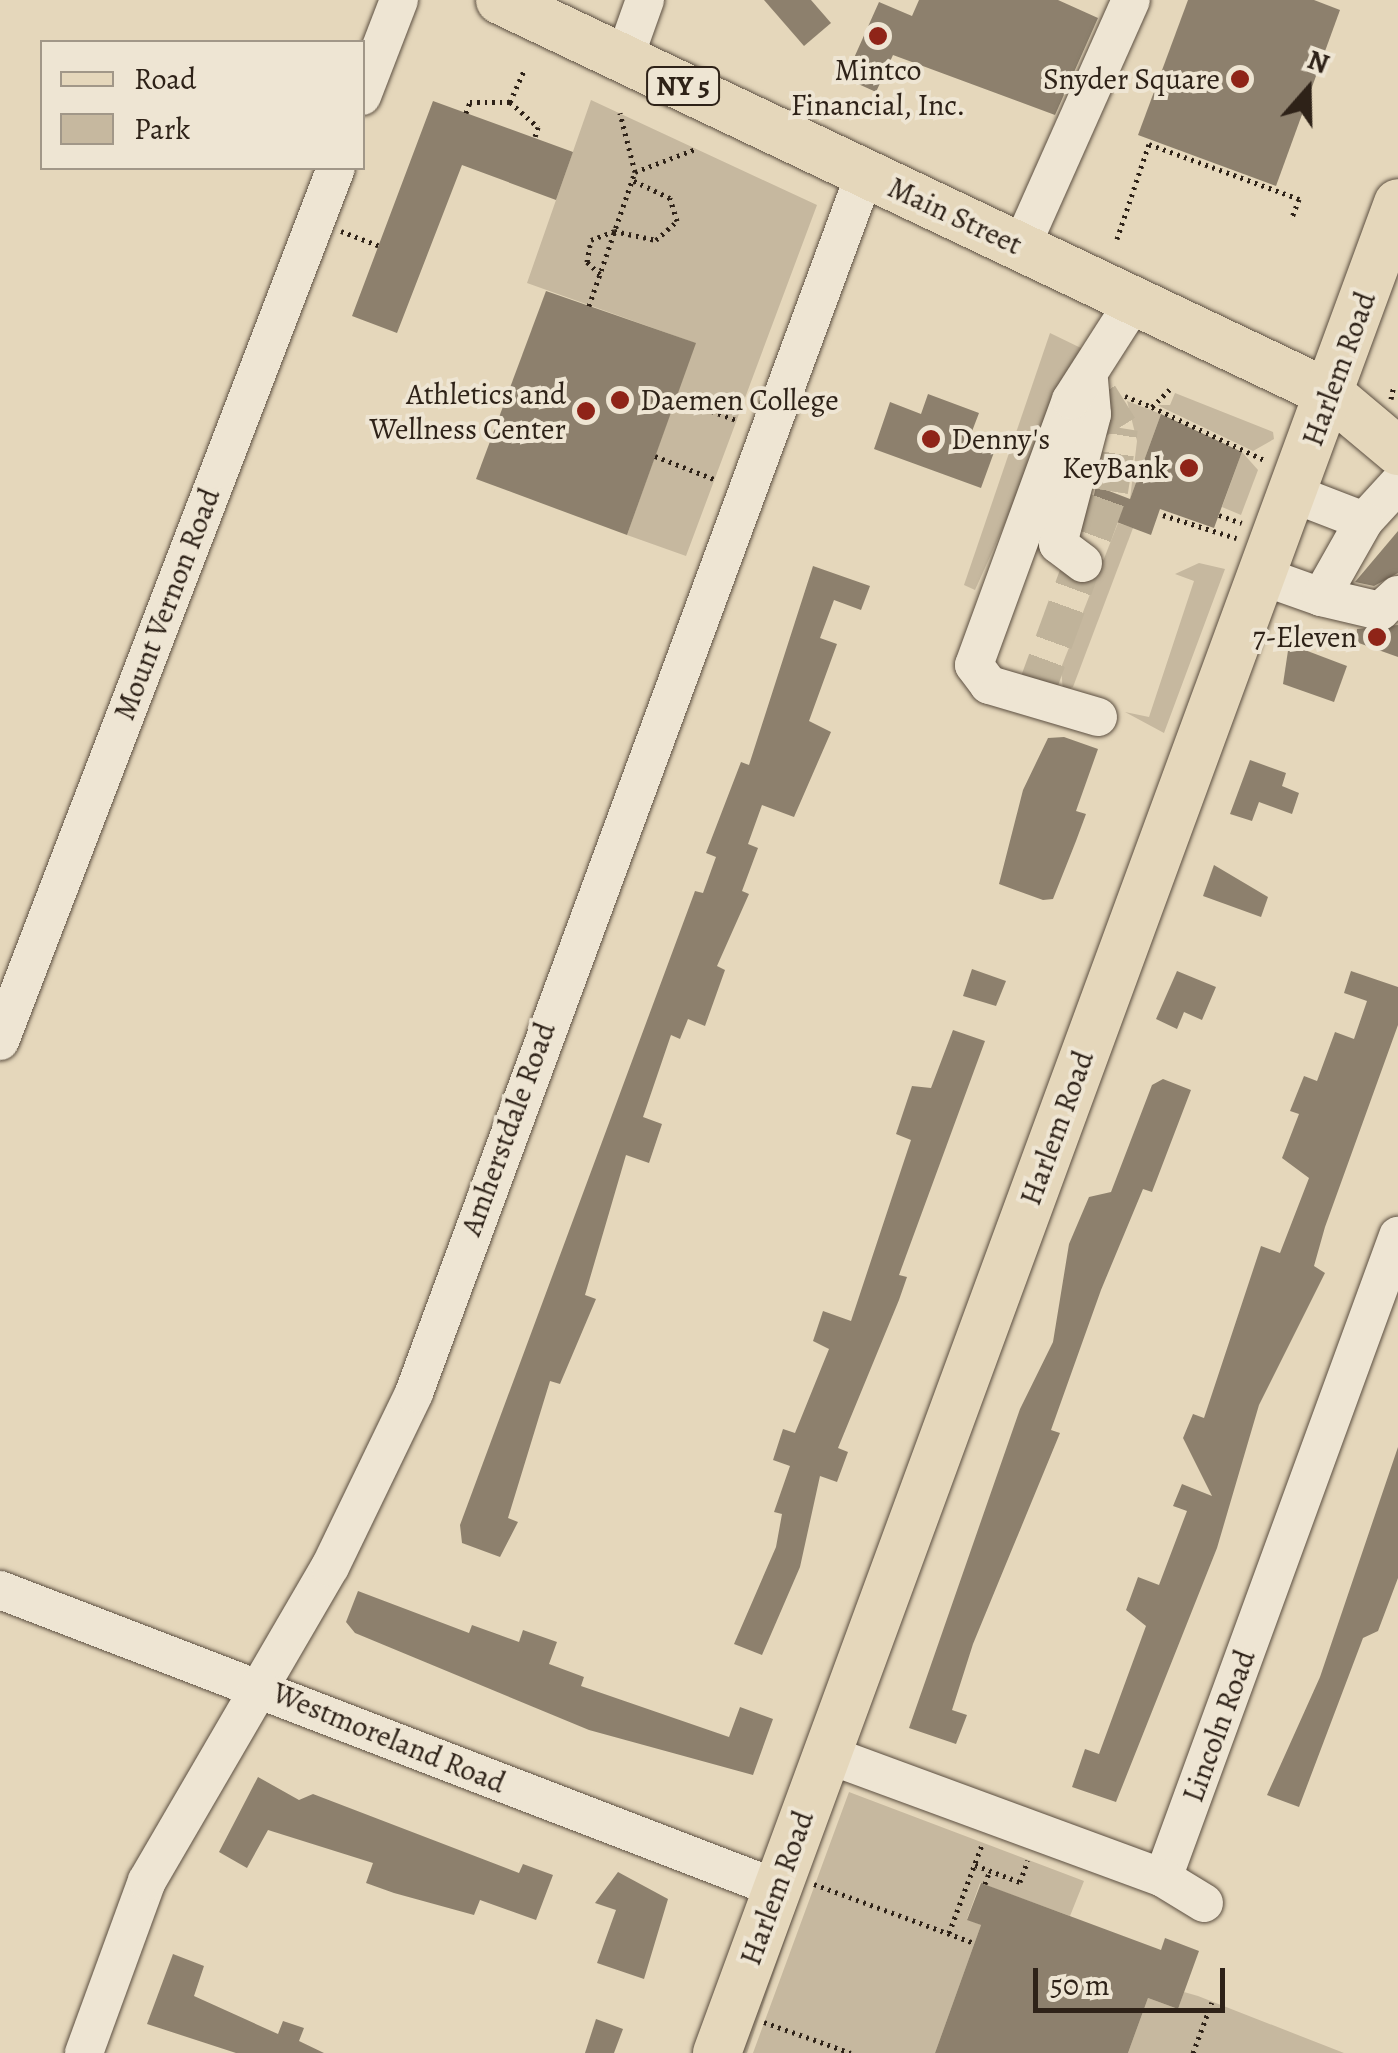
<!DOCTYPE html>
<style>
body{margin:0}
#map{position:relative;width:1398px;height:2053px;overflow:hidden;background:#e5d7bb;font-family:Alegreya,serif}
div>[style]{position:absolute}
.green>*{inset:0;background:#c6b89f}
.building>*{inset:0;background:#8d806d}
.minor-tunnel>*{height:38px;margin-top:-19px;transform-origin:0;background:repeating-linear-gradient(90deg,#c0b39a 0 38px,transparent 0 57px)}
.path>*{height:5px;margin-top:-2.5px;transform-origin:0;background:repeating-linear-gradient(90deg,#2e2218 0 2.5px,transparent 0 7.5px)}
.roads{filter:drop-shadow(0 0 2px #5c4f41) drop-shadow(0 0 2px #5c4f41)}
.minor>*{height:38px;margin:-19px;padding:0 19px;transform-origin:19px;border-radius:19px;background:#eee5d3}
.major>*{height:48px;margin:-24px;padding:0 24px;transform-origin:24px;border-radius:24px;background:#e5d7bb}
.dots>*{width:28px;height:28px;translate:-50% -50%;box-sizing:border-box;border:5px solid #eee5d3;border-radius:50%}
span{translate:-50% -50%;white-space:nowrap;text-align:center;line-height:1.15;-webkit-text-stroke:8px #eee5d3;paint-order:stroke}
.shield-label span{padding:2px 8px;background:#eee5d3;border:2px solid;border-radius:8px;-webkit-text-stroke-width:0}
.shield-label{font-size:28px;color:#2e2218;font-weight:700}
.poi-label{font-size:30px;color:#2e2218}
.right{translate:-100% -50%;text-align:right}
.left{translate:0 -50%;text-align:left}
.street-label{font-size:30px;color:#2e2218}
.legend{position:absolute;left:40px;top:40px;width:325px;height:130px;box-sizing:border-box;background:#eee5d3;border:2px solid #a19788;margin:0;padding:12px 18px;list-style:none;font-size:30px;color:#2e2218}
.legend li{display:flex;align-items:center;gap:20px;height:50px}
.legend b{width:50px;border:2px solid #a19788}
.north{position:absolute;left:1258px;top:40px;width:100px;height:100px;-webkit-text-stroke:8px #eee5d3;paint-order:stroke;rotate:20deg;font-size:28px;font-weight:700;line-height:40px;text-align:center;color:#2e2218}
.north::after{content:'';display:block;margin:auto;width:35px;height:45px;background:#2e2218;clip-path:polygon(50% 0,100% 100%,50% 72%,0 100%)}
.scale{position:absolute;left:1033px;top:1968px;width:192px;height:45px;box-sizing:border-box;border:5px solid #2e2218;border-top:0;padding-left:12px;font-size:30px;line-height:35px;white-space:nowrap;color:#2e2218;-webkit-text-stroke:8px #eee5d3;paint-order:stroke}
</style>
<div id="map">
<div class="green">
<i style="clip-path:polygon(591px 100px,817px 205px,686px 556px,627px 535px,695px 343px,527px 283px)"></i>
<i style="clip-path:polygon(1050px 333px,1083px 349px,975px 590px,964px 585px)"></i>
<i style="clip-path:polygon(1175px 393px,1273px 432px,1274px 439px,1253px 451px,1157px 405px,1170px 405px)"></i>
<i style="clip-path:polygon(1127px 401px,1161px 414px,1130px 499px,1137px 441px)"></i>
<i style="clip-path:polygon(1242px 452px,1258px 470px,1241px 515px,1222px 507px)"></i>
<i style="clip-path:polygon(1118px 523px,1133px 528px,1073px 687px,1063px 691px,1061px 668px)"></i>
<i style="clip-path:polygon(1199px 563px,1225px 569px,1164px 733px,1125px 712px,1149px 717px,1194px 581px,1175px 574px)"></i>
<i style="clip-path:polygon(837px 1788px,747px 2053px,737px 2053px)"></i>
<i style="clip-path:polygon(849px 1792px,1084px 1881px,1070px 1916px,980px 1883px,967px 1919px,981px 1925px,935px 2053px,753px 2053px)"></i>
<i style="clip-path:polygon(1184px 1992px,1198px 1996px,1344px 2053px,1128px 2053px,1148px 1998px,1178px 2009px)"></i>
</div>
<div class="building">
<i style="clip-path:polygon(764px 0,811px 0,831px 23px,804px 46px)"></i>
<i style="clip-path:polygon(919px 0,1058px 0,1098px 18px,1055px 115px,893px 55px,876px 92px,845px 78px,879px 2px,912px 16px)"></i>
<i style="clip-path:polygon(1188px 0,1314px 0,1340px 10px,1276px 186px,1138px 135px)"></i>
<i style="clip-path:polygon(433px 101px,573px 152px,556px 200px,462px 165px,397px 333px,352px 316px)"></i>
<i style="clip-path:polygon(546px 291px,696px 343px,627px 535px,476px 479px)"></i>
<i style="clip-path:polygon(928px 394px,979px 413px,971px 434px,997px 444px,981px 488px,874px 449px,890px 402px,921px 414px)"></i>
<i style="clip-path:polygon(1161px 414px,1242px 452px,1214px 528px,1160px 509px,1151px 535px,1090px 512px,1096px 486px,1130px 499px)"></i>
<i style="clip-path:polygon(1398px 531px,1398px 573px,1374px 586px,1355px 582px)"></i>
<i style="clip-path:polygon(813px 566px,870px 586px,861px 610px,834px 600px,820px 638px,837px 644px,809px 721px,831px 732px,794px 817px,762px 805px,748px 844px,758px 848px,742px 891px,749px 894px,717px 966px,725px 970px,705px 1026px,688px 1019px,680px 1039px,671px 1035px,643px 1117px,662px 1124px,649px 1163px,626px 1155px,585px 1295px,596px 1299px,560px 1384px,550px 1381px,508px 1518px,518px 1522px,500px 1557px,462px 1543px,460px 1525px,695px 891px,703px 893px,716px 857px,706px 853px,741px 762px,749px 765px)"></i>
<i style="clip-path:polygon(1398px 625px,1398px 657px,1356px 642px,1357px 629px)"></i>
<i style="clip-path:polygon(1289px 644px,1347px 666px,1334px 702px,1283px 684px)"></i>
<i style="clip-path:polygon(1064px 737px,1098px 749px,1076px 811px,1086px 814px,1076px 841px,1053px 899px,1043px 900px,999px 884px,1023px 790px,1048px 738px)"></i>
<i style="clip-path:polygon(1250px 760px,1286px 773px,1282px 786px,1299px 793px,1292px 814px,1259px 802px,1252px 821px,1230px 814px)"></i>
<i style="clip-path:polygon(1214px 865px,1268px 897px,1261px 917px,1203px 896px)"></i>
<i style="clip-path:polygon(972px 969px,1006px 981px,996px 1006px,963px 996px)"></i>
<i style="clip-path:polygon(1177px 971px,1216px 987px,1202px 1020px,1184px 1012px,1177px 1029px,1156px 1019px)"></i>
<i style="clip-path:polygon(1351px 971px,1398px 987px,1398px 1025px,1325px 1227px,1314px 1266px,1325px 1273px,1259px 1405px,1217px 1548px,1116px 1802px,1072px 1787px,1085px 1749px,1099px 1754px,1146px 1626px,1126px 1610px,1138px 1577px,1159px 1585px,1187px 1511px,1173px 1506px,1182px 1484px,1212px 1496px,1183px 1438px,1193px 1414px,1204px 1418px,1261px 1246px,1280px 1253px,1309px 1178px,1282px 1158px,1299px 1114px,1290px 1111px,1304px 1076px,1317px 1081px,1335px 1032px,1354px 1039px,1367px 1001px,1344px 993px)"></i>
<i style="clip-path:polygon(953px 1030px,985px 1041px,899px 1275px,907px 1277px,899px 1300px,838px 1448px,848px 1452px,837px 1482px,820px 1476px,800px 1567px,762px 1655px,734px 1644px,776px 1547px,782px 1514px,774px 1512px,790px 1466px,773px 1460px,783px 1429px,795px 1433px,829px 1349px,813px 1341px,823px 1311px,851px 1321px,911px 1140px,896px 1134px,912px 1086px,931px 1088px)"></i>
<i style="clip-path:polygon(1163px 1079px,1191px 1090px,1152px 1192px,1143px 1189px,1101px 1290px,1051px 1430px,1060px 1433px,973px 1644px,952px 1710px,967px 1715px,956px 1744px,909px 1728px,1020px 1409px,1053px 1342px,1069px 1244px,1089px 1197px,1111px 1192px,1152px 1085px)"></i>
<i style="clip-path:polygon(1398px 1447px,1398px 1578px,1378px 1631px,1363px 1638px,1299px 1807px,1267px 1795px,1320px 1677px)"></i>
<i style="clip-path:polygon(358px 1591px,469px 1633px,472px 1625px,519px 1642px,523px 1630px,557px 1642px,549px 1664px,584px 1677px,581px 1686px,729px 1737px,740px 1707px,773px 1719px,753px 1775px,589px 1730px,355px 1633px,346px 1622px)"></i>
<i style="clip-path:polygon(258px 1777px,299px 1800px,313px 1794px,519px 1873px,523px 1864px,553px 1875px,536px 1920px,480px 1900px,474px 1915px,394px 1893px,366px 1883px,373px 1863px,268px 1830px,247px 1868px,219px 1852px)"></i>
<i style="clip-path:polygon(618px 1872px,668px 1899px,644px 1979px,597px 1963px,616px 1910px,595px 1903px)"></i>
<i style="clip-path:polygon(981px 1883px,1161px 1950px,1165px 1938px,1199px 1951px,1178px 2009px,1148px 1998px,1128px 2053px,935px 2053px,981px 1925px,967px 1920px)"></i>
<i style="clip-path:polygon(173px 1954px,204px 1966px,194px 1996px,278px 2034px,283px 2021px,304px 2028px,299px 2041px,324px 2053px,236px 2053px,147px 2024px)"></i>
<i style="clip-path:polygon(596px 2019px,623px 2029px,614px 2053px,585px 2053px)"></i>
</div>
<div class="minor-tunnel">
<i style="left:1034px;top:696px;width:218px;rotate:-69.9deg"></i>
<i style="left:1109px;top:491px;width:64px;rotate:-81deg"></i>
<i style="left:1119px;top:428px;width:57px;rotate:-122deg"></i>
</div>
<div class="path">
<i style="left:510px;top:102px;width:38px;rotate:42deg"></i>
<i style="left:538px;top:127px;width:10px;rotate:107deg"></i>
<i style="left:466px;top:113px;width:12px;rotate:-70deg"></i>
<i style="left:470px;top:102px;width:40px"></i>
<i style="left:510px;top:102px;width:37px;rotate:-66deg"></i>
<i style="left:635px;top:172px;width:65px;rotate:-20.7deg"></i>
<i style="left:341px;top:231px;width:40px;rotate:21deg"></i>
<i style="left:1117px;top:239px;width:100px;rotate:-71.4deg"></i>
<i style="left:1149px;top:144px;width:160px;rotate:20.1deg"></i>
<i style="left:1299px;top:199px;width:22px;rotate:111deg"></i>
<i style="left:600px;top:274px;width:18px;rotate:-137deg"></i>
<i style="left:587px;top:262px;width:22px;rotate:-80deg"></i>
<i style="left:591px;top:240px;width:25px;rotate:-21deg"></i>
<i style="left:614px;top:231px;width:43px;rotate:12.1deg"></i>
<i style="left:656px;top:240px;width:28px;rotate:-42deg"></i>
<i style="left:677px;top:221px;width:24px;rotate:-107deg"></i>
<i style="left:670px;top:198px;width:42px;rotate:-154.7deg"></i>
<i style="left:589px;top:306px;width:142px;rotate:-71.1deg"></i>
<i style="left:635px;top:172px;width:61px;rotate:-104.3deg"></i>
<i style="left:1125px;top:396px;width:29px;rotate:22deg"></i>
<i style="left:1152px;top:407px;width:28px;rotate:-45deg"></i>
<i style="left:676px;top:398px;width:64px;rotate:20.1deg"></i>
<i style="left:1391px;top:399px;width:14px;rotate:-78deg"></i>
<i style="left:1152px;top:407px;width:126px;rotate:25.3deg"></i>
<i style="left:655px;top:456px;width:63px;rotate:21.3deg"></i>
<i style="left:1163px;top:515px;width:77px;rotate:17.5deg"></i>
<i style="left:1219px;top:515px;width:24px;rotate:19deg"></i>
<i style="left:975px;top:1865px;width:48px;rotate:20.7deg"></i>
<i style="left:1020px;top:1882px;width:23px;rotate:-70deg"></i>
<i style="left:814px;top:1884px;width:171px;rotate:20.2deg"></i>
<i style="left:985px;top:1884px;width:15px;rotate:-70deg"></i>
<i style="left:949px;top:1933px;width:97px;rotate:-69.5deg"></i>
<i style="left:764px;top:2022px;width:92px;rotate:19.6deg"></i>
<i style="left:1193px;top:2053px;width:54px;rotate:-69.6deg"></i>
</div>
<div class="roads">
<div class="minor">
<i style="left:624px;top:59px;width:63px;rotate:-70.4deg"></i>
<i style="left:362px;top:96px;width:103px;rotate:-68.9deg"></i>
<i style="left:1021px;top:247px;width:270px;rotate:-66deg"></i>
<i style="left:1364px;top:521px;width:50px;rotate:-47.4deg"></i>
<i style="left:1083px;top:563px;width:31px;rotate:-143deg"></i>
<i style="left:1058px;top:544px;width:134px;rotate:-75.3deg"></i>
<i style="left:1092px;top:414px;width:34px;rotate:-95deg"></i>
<i style="left:1262px;top:576px;width:63px;rotate:19.6deg"></i>
<i style="left:1321px;top:597px;width:87px;rotate:-60.5deg"></i>
<i style="left:1364px;top:521px;width:75px;rotate:-158.9deg"></i>
<i style="left:1321px;top:597px;width:61px;rotate:13.3deg"></i>
<i style="left:1380px;top:611px;width:24px;rotate:-42deg"></i>
<i style="left:1098px;top:717px;width:114px;rotate:-163.6deg"></i>
<i style="left:989px;top:685px;width:25px;rotate:-127deg"></i>
<i style="left:974px;top:665px;width:282px;rotate:-69.9deg"></i>
<i style="left:1071px;top:400px;width:119px;rotate:-57.4deg"></i>
<i style="left:0;top:1041px;width:935px;rotate:-68.95deg"></i>
<i style="left:0;top:1590px;width:833px;rotate:21.02deg"></i>
<i style="left:826px;top:1754px;width:359px;rotate:20.2deg"></i>
<i style="left:1163px;top:1878px;width:684px;rotate:-69.9deg"></i>
<i style="left:1163px;top:1878px;width:48px;rotate:31.4deg"></i>
<i style="left:84px;top:2053px;width:183px;rotate:-69.9deg"></i>
<i style="left:147px;top:1881px;width:363px;rotate:-59.8deg"></i>
<i style="left:330px;top:1567px;width:193px;rotate:-64.2deg"></i>
<i style="left:414px;top:1393px;width:1301px;rotate:-69.71deg"></i>
</div>
<div class="major">
<i style="left:500px;top:0;width:919px;rotate:25.39deg"></i>
<i style="left:1330px;top:394px;width:89px;rotate:40deg"></i>
<i style="left:717px;top:2053px;width:1971px;rotate:-69.79deg"></i>
</div>
</div>
<div class="dots">
<i style="left:878px;top:36px;background:#8f2418"></i>
<i style="left:1240px;top:79px;background:#8f2418"></i>
<i style="left:620px;top:400px;background:#8f2418"></i>
<i style="left:586px;top:411px;background:#8f2418"></i>
<i style="left:931px;top:439px;background:#8f2418"></i>
<i style="left:1189px;top:468px;background:#8f2418"></i>
<i style="left:1377px;top:637px;background:#8f2418"></i>
</div>
<div class="shield-label">
<span style="left:683px;top:86px">NY 5</span>
</div>
<div class="poi-label">
<span style="left:878px;top:87px">Mintco<br>Financial, Inc.</span>
<span class="right" style="left:1220px;top:79px">Snyder Square</span>
<span class="right" style="left:566px;top:411px">Athletics and<br>Wellness Center</span>
<span class="left" style="left:640px;top:400px">Daemen College</span>
<span class="left" style="left:951px;top:439px">Denny's</span>
<span class="right" style="left:1169px;top:468px">KeyBank</span>
<span class="right" style="left:1357px;top:637px">7-Eleven</span>
</div>
<div class="street-label">
<span style="left:955px;top:216px;rotate:25deg">Main Street</span>
<span style="left:1339px;top:369px;rotate:-70deg">Harlem Road</span>
<span style="left:167px;top:604px;rotate:-69deg">Mount Vernon Road</span>
<span style="left:1057px;top:1128px;rotate:-70deg">Harlem Road</span>
<span style="left:508px;top:1129px;rotate:-70deg">Amherstdale Road</span>
<span style="left:1219px;top:1726px;rotate:-70deg">Lincoln Road</span>
<span style="left:389px;top:1738px;rotate:22deg">Westmoreland Road</span>
<span style="left:777px;top:1888px;rotate:-70deg">Harlem Road</span>
</div>
<ul class="legend">
<li><b style="height:12px;background:#e5d7bb"></b>Road</li>
<li><b style="height:28px;background:#c6b89f"></b>Park</li>
</ul>
<div class="north">N</div>
<div class="scale">50 m</div>
</div>
